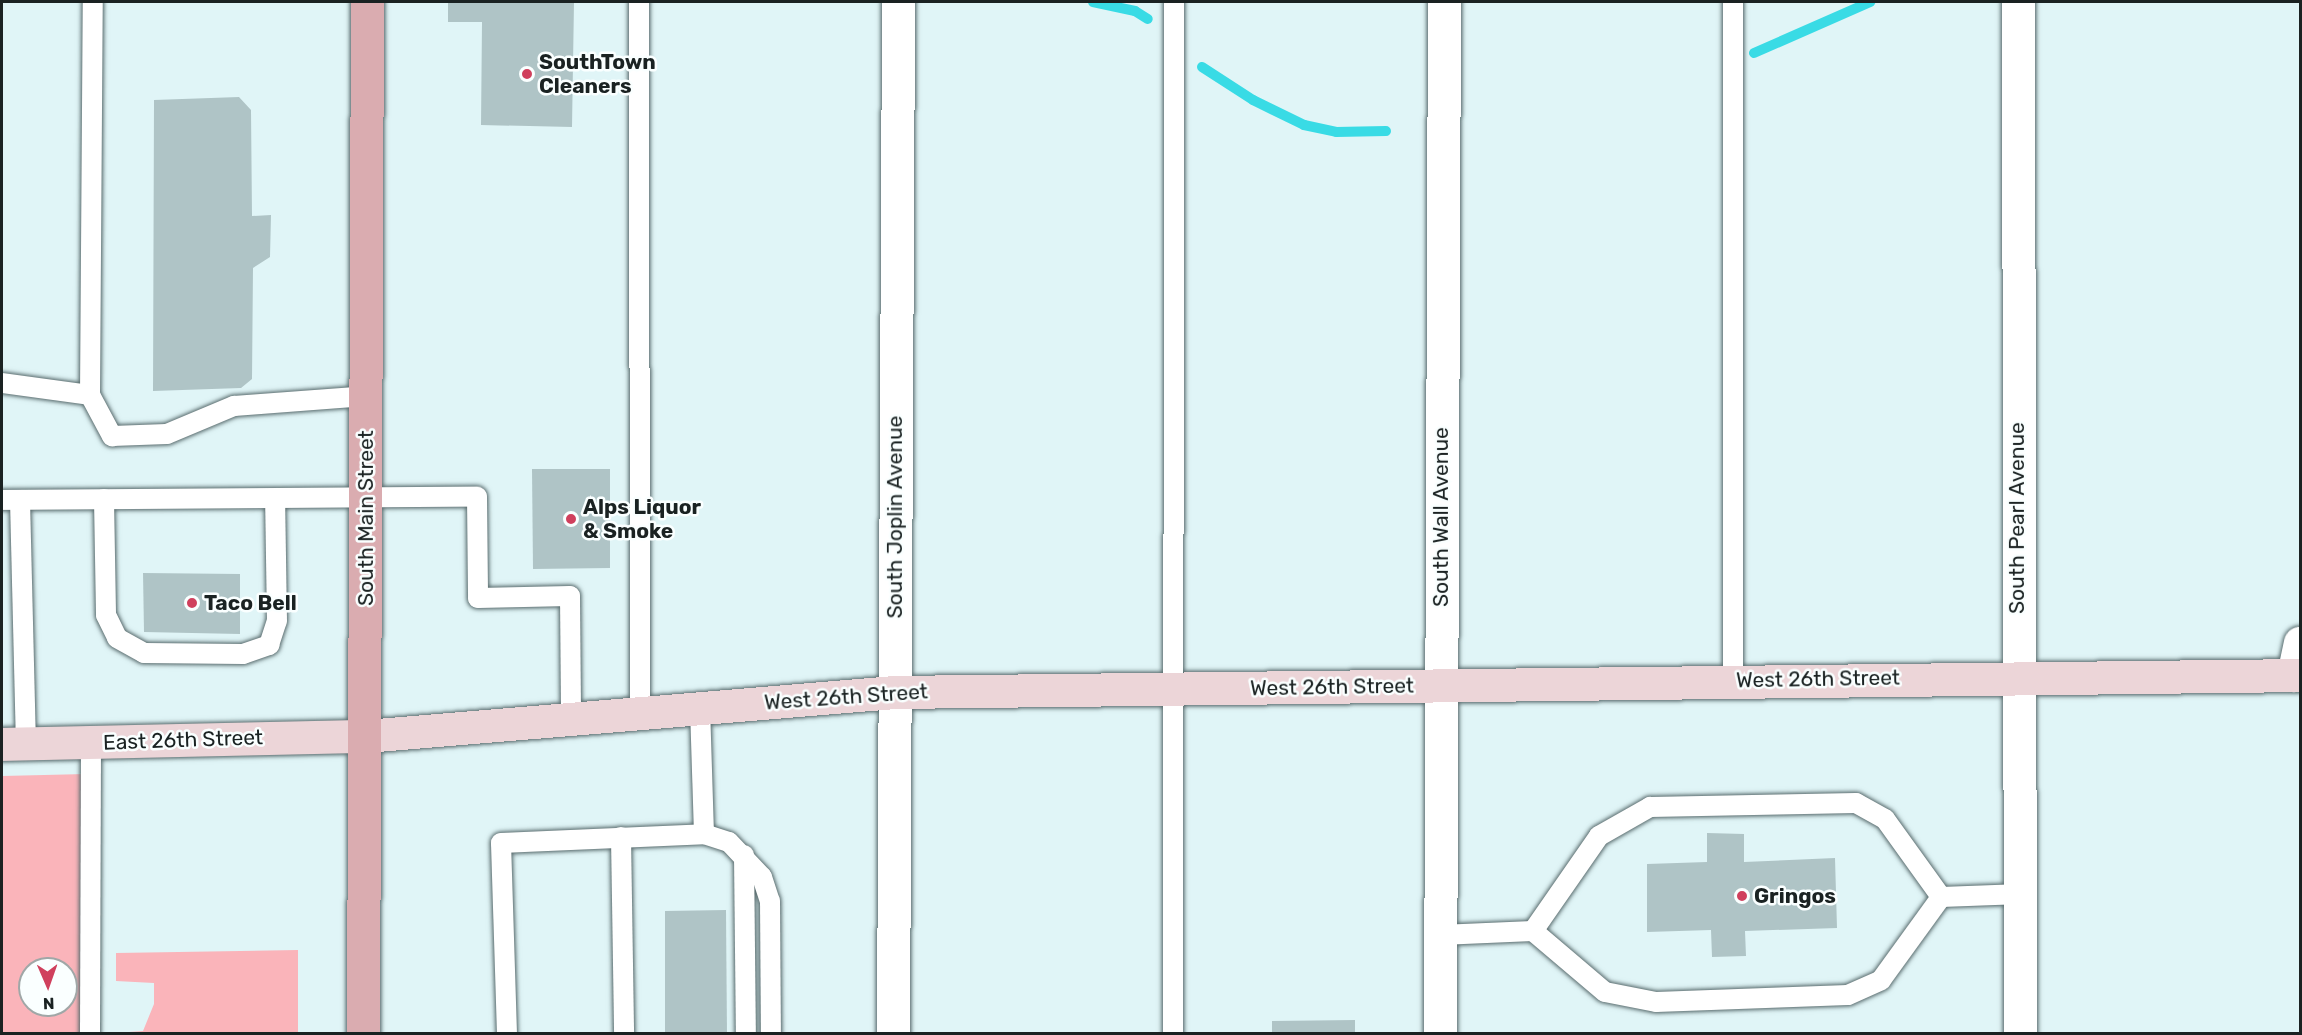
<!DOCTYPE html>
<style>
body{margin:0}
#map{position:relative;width:2302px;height:1035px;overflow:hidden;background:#e0f5f7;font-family:Rubik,sans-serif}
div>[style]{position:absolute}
.green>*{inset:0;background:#fab4ba}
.stream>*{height:10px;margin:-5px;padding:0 5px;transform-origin:5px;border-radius:5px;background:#39dbe5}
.building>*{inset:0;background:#afc4c6}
.roads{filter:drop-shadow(0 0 2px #596c6e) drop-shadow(0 0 2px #596c6e)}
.lane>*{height:20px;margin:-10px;padding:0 10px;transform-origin:10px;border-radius:10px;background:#fff}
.street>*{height:33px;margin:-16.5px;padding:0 16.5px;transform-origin:16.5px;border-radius:16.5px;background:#fff}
.secondary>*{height:33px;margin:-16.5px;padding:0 16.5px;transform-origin:16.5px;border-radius:16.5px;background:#ecd5d8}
.primary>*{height:33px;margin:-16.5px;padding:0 16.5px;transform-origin:16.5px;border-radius:16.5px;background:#daacb0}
.dots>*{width:16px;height:16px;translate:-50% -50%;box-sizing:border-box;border:3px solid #faffff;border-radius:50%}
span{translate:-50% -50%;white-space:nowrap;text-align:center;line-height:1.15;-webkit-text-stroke:5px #faffff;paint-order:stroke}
.poi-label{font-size:21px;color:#1a2222;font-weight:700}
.left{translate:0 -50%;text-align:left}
.street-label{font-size:21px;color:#1a2222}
.frame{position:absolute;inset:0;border:3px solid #1a2222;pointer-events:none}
.north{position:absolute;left:18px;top:957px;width:60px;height:60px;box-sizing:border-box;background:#faffff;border:2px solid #a0a7a7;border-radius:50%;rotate:178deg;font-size:16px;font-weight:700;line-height:24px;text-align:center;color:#1a2222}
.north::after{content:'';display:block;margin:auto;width:21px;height:27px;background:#d0405d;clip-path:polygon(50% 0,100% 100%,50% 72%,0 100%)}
</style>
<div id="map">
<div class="green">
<i style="clip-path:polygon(evenodd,86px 774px,86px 1033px,2px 1033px,2px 776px,86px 774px,30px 969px,66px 969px,66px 1005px,30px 1005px,30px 969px)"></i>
<i style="clip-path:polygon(298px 950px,298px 1033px,115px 1033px,143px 1031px,154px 1004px,154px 983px,116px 981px,116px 953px)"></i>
</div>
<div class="stream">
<i style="left:1093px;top:2px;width:43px;rotate:12.1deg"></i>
<i style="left:1135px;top:11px;width:15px;rotate:32deg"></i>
<i style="left:1754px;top:53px;width:127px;rotate:-23.7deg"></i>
<i style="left:1202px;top:67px;width:61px;rotate:32.9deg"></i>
<i style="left:1253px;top:100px;width:57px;rotate:26.1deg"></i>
<i style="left:1304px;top:125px;width:33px;rotate:12deg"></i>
<i style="left:1336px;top:132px;width:50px;rotate:-1.1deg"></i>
</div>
<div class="building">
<i style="clip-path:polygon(448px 2px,574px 2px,572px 127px,481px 125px,482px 22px,448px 22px)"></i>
<i style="clip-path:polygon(239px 97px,251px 110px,252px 216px,271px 215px,270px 257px,253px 268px,252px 379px,241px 388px,153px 391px,154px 100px)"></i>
<i style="clip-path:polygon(532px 469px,610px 469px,610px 568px,533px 569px)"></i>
<i style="clip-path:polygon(143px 573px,240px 574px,240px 634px,144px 632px)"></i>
<i style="clip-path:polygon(1707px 833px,1744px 834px,1744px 862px,1835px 858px,1837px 928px,1745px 931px,1746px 956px,1712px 957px,1711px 930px,1647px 932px,1647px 864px,1707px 862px)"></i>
<i style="clip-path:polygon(726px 910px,727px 1034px,665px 1034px,665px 911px)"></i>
<i style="clip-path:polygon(1355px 1020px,1355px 1034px,1272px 1034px,1272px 1021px)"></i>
</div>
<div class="roads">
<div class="lane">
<i style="left:639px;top:2px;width:711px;rotate:89.92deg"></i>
<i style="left:2px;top:383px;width:89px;rotate:7.8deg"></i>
<i style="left:90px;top:395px;width:393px;rotate:-89.6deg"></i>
<i style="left:90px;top:395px;width:47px;rotate:61.8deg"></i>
<i style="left:112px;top:436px;width:55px;rotate:-2.1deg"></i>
<i style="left:167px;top:434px;width:73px;rotate:-22.7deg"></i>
<i style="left:234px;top:406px;width:132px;rotate:-4.3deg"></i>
<i style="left:104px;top:499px;width:116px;rotate:89deg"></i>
<i style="left:106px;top:615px;width:25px;rotate:64deg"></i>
<i style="left:117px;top:638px;width:31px;rotate:29deg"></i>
<i style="left:144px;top:653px;width:99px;rotate:0.6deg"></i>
<i style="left:243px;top:654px;width:28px;rotate:-19deg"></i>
<i style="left:269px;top:645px;width:25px;rotate:-72deg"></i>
<i style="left:277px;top:621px;width:122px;rotate:-90.9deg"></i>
<i style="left:2px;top:500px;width:475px;rotate:-0.4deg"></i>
<i style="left:477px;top:497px;width:101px;rotate:89.4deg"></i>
<i style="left:478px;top:598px;width:92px;rotate:-1.2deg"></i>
<i style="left:570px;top:596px;width:123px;rotate:89.5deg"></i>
<i style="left:20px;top:500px;width:244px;rotate:88.6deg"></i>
<i style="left:1733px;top:680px;width:678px;rotate:-90deg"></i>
<i style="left:700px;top:707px;width:127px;rotate:88.2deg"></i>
<i style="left:621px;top:837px;width:197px;rotate:89.1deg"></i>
<i style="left:744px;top:855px;width:179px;rotate:89.4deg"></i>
<i style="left:1533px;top:931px;width:94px;rotate:40.3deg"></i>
<i style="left:1605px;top:992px;width:52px;rotate:11.1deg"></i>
<i style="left:1656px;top:1002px;width:192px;rotate:-2.1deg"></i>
<i style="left:1848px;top:995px;width:36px;rotate:-24deg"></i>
<i style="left:1881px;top:980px;width:102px;rotate:-54.1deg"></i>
<i style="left:1440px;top:935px;width:93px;rotate:-2.5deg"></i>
<i style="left:1533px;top:931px;width:116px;rotate:-55.2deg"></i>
<i style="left:1599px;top:836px;width:59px;rotate:-29.6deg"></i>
<i style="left:1650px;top:807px;width:206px;rotate:-1.1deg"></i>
<i style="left:1856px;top:803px;width:33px;rotate:29deg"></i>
<i style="left:1885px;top:819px;width:96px;rotate:54.3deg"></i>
<i style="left:1941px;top:897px;width:81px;rotate:-2.1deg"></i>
<i style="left:90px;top:1034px;width:291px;rotate:-89.8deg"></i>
<i style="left:507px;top:1034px;width:191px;rotate:-91.8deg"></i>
<i style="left:501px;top:843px;width:203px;rotate:-2.5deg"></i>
<i style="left:704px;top:834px;width:26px;rotate:18deg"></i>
<i style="left:729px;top:842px;width:48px;rotate:46.7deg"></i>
<i style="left:762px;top:877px;width:25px;rotate:72deg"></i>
<i style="left:770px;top:901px;width:133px;rotate:89.6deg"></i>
<i style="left:1173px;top:1034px;width:1032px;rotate:-89.94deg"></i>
</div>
<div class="street">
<i style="left:2018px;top:2px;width:1032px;rotate:89.89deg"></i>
<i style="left:2293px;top:675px;width:33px;rotate:-78deg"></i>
<i style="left:893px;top:1034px;width:1032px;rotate:-89.72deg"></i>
<i style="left:1440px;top:1034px;width:1032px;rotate:-89.78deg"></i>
</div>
<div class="secondary">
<i style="left:2px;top:744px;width:363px;rotate:-1.3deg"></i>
<i style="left:365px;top:736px;width:531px;rotate:-4.75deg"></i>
<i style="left:894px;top:692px;width:1406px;rotate:-0.69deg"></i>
</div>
<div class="primary">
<i style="left:363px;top:1034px;width:1032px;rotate:-89.78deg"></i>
</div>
</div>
<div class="dots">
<i style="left:527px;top:74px;background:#d0405d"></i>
<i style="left:571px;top:519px;background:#d0405d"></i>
<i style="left:192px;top:603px;background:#d0405d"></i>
<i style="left:1742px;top:896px;background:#d0405d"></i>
</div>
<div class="poi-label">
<span class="left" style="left:539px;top:74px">SouthTown<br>Cleaners</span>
<span class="left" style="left:583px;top:519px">Alps Liquor<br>&amp; Smoke</span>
<span class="left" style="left:204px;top:603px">Taco Bell</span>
<span class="left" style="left:1754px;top:896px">Gringos</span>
</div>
<div class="street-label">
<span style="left:895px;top:517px;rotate:-90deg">South Joplin Avenue</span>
<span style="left:1441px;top:517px;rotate:-90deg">South Wall Avenue</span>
<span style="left:366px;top:518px;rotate:-90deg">South Main Street</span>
<span style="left:2017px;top:518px;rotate:-90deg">South Pearl Avenue</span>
<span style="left:1818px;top:679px;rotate:-1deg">West 26th Street</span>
<span style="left:1332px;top:687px;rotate:-1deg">West 26th Street</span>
<span style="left:846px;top:697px;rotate:-4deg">West 26th Street</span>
<span style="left:183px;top:740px;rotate:-2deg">East 26th Street</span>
</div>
<div class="frame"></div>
<div class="north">N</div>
</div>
